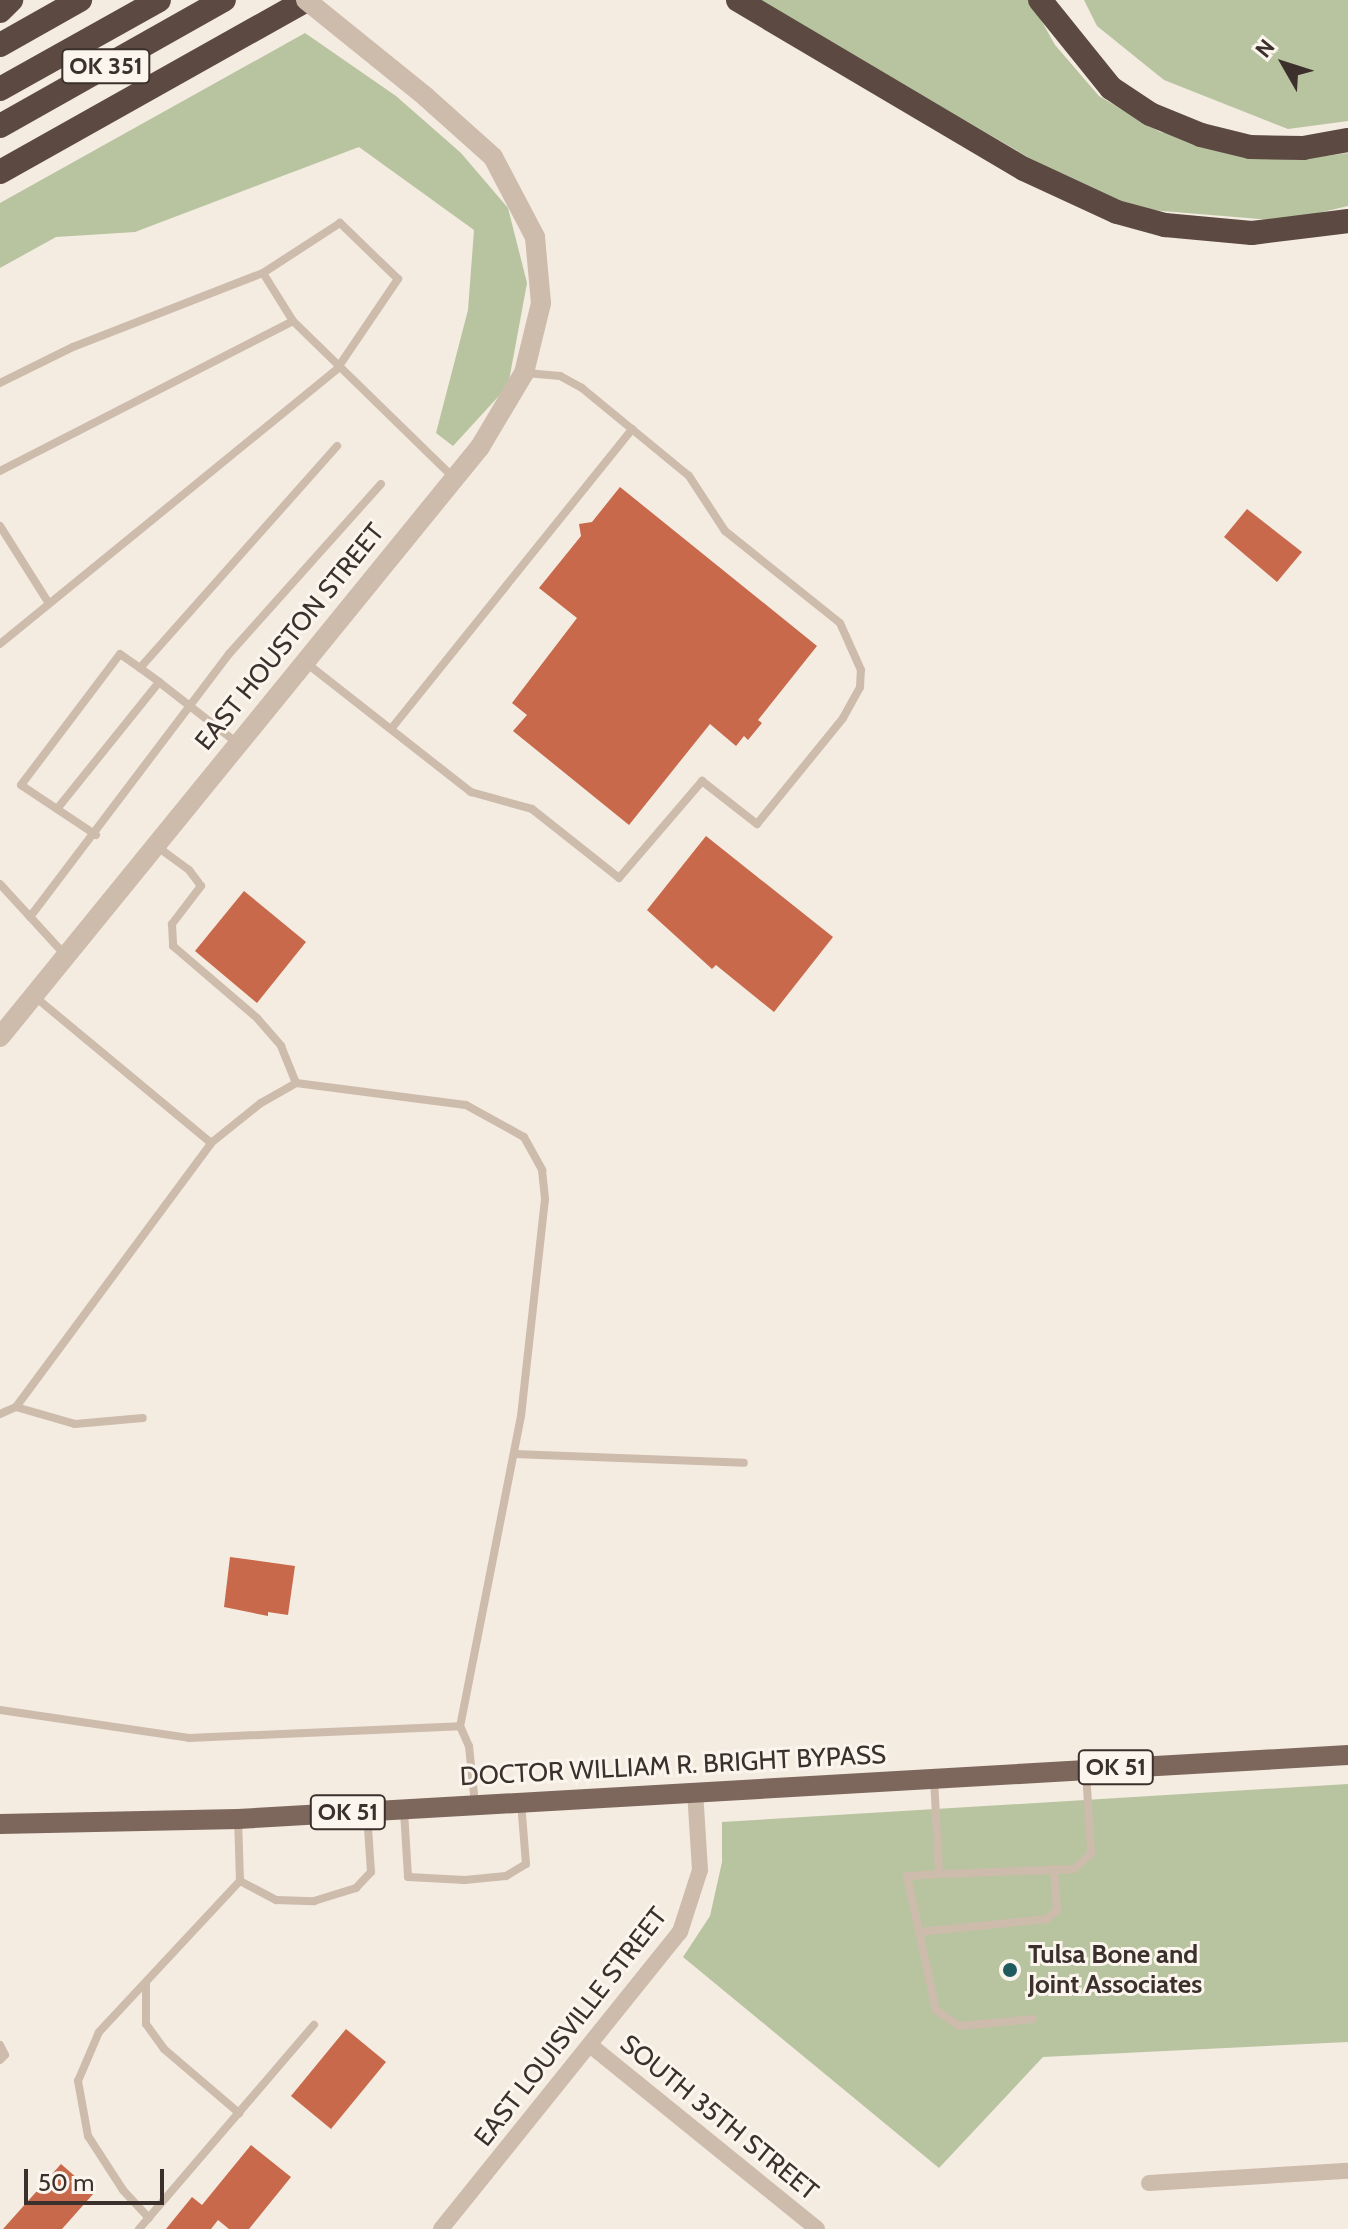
<!DOCTYPE html>
<style>
body{margin:0}
#map{position:relative;width:1348px;height:2229px;overflow:hidden;background:#f4ebe1;font-family:Cabin,sans-serif}
div>[style]{position:absolute}
.green>*{inset:0;background:#b8c4a0}
.building>*{inset:0;background:#c8694b}
.service>*{height:8px;margin:-4px;padding:0 4px;transform-origin:4px;border-radius:4px;background:#cdbbac}
.minor>*{height:16px;margin:-8px;padding:0 8px;transform-origin:8px;border-radius:8px;background:#cdbbac}
.tertiary>*{height:20px;margin:-10px;padding:0 10px;transform-origin:10px;border-radius:10px;background:#cdbbac}
.primary>*{height:20px;margin:-10px;padding:0 10px;transform-origin:10px;border-radius:10px;background:#7d675c}
.motorway>*{height:24px;margin:-12px;padding:0 12px;transform-origin:12px;border-radius:12px;background:#5c4a42}
.tertiary-bridge>*{height:20px;margin:-10px;padding:0 10px;transform-origin:10px;border-radius:10px;background:#cdbbac}
.dots>*{width:22px;height:22px;translate:-50% -50%;box-sizing:border-box;border:4px solid #fbf5ee;border-radius:50%}
span{translate:-50% -50%;white-space:nowrap;text-align:center;line-height:1.15;-webkit-text-stroke:6px #fbf5ee;paint-order:stroke}
.shield-label span{padding:2px 6px;background:#fbf5ee;border:2px solid;border-radius:6px;-webkit-text-stroke-width:0}
.shield-label{font-size:24px;color:#3b302b;font-weight:700}
.street-label{font-size:26px;color:#3b302b}
.poi-label{font-size:26px;color:#3b302b;font-weight:700}
.left{translate:0 -50%;text-align:left}
.north{position:absolute;left:1244px;top:24px;width:80px;height:80px;-webkit-text-stroke:6px #fbf5ee;paint-order:stroke;rotate:309deg;font-size:22px;font-weight:700;line-height:32px;text-align:center;color:#3b302b}
.north::after{content:'';display:block;margin:auto;width:28px;height:36px;background:#3b302b;clip-path:polygon(50% 0,100% 100%,50% 72%,0 100%)}
.scale{position:absolute;left:24px;top:2169px;width:140px;height:36px;box-sizing:border-box;border:4px solid #3b302b;border-top:0;padding-left:10px;font-size:24px;line-height:28px;white-space:nowrap;color:#3b302b;-webkit-text-stroke:6px #fbf5ee;paint-order:stroke}
</style>
<div id="map">
<div class="green">
<i style="clip-path:polygon(758px 0,1030px 0,1055px 45px,1099px 96px,1160px 132px,1296px 160px,1348px 153px,1348px 206px,1284px 221px,1150px 210px,1081px 188px)"></i>
<i style="clip-path:polygon(1084px 0,1348px 0,1348px 121px,1288px 129px,1164px 80px,1097px 26px)"></i>
<i style="clip-path:polygon(305px 33px,396px 96px,461px 153px,508px 208px,527px 283px,508px 386px,453px 446px,436px 433px,468px 310px,474px 230px,359px 147px,135px 232px,56px 237px,0 268px,0 203px)"></i>
<i style="clip-path:polygon(1348px 1784px,1348px 2042px,1043px 2057px,939px 2168px,683px 1957px,710px 1916px,722px 1862px,722px 1822px)"></i>
</div>
<div class="building">
<i style="clip-path:polygon(620px 487px,817px 646px,758px 720px,762px 723px,748px 740px,744px 736px,736px 746px,710px 724px,629px 825px,513px 731px,527px 715px,512px 703px,577px 618px,539px 588px,581px 536px,579px 524px,592px 522px)"></i>
<i style="clip-path:polygon(1247px 509px,1302px 552px,1277px 582px,1224px 537px)"></i>
<i style="clip-path:polygon(706px 836px,833px 937px,774px 1012px,716px 965px,712px 969px,647px 910px)"></i>
<i style="clip-path:polygon(244px 891px,306px 942px,257px 1003px,195px 951px)"></i>
<i style="clip-path:polygon(230px 1557px,295px 1566px,288px 1615px,268px 1612px,268px 1616px,224px 1607px)"></i>
<i style="clip-path:polygon(346px 2029px,386px 2062px,331px 2129px,291px 2096px)"></i>
<i style="clip-path:polygon(251px 2145px,291px 2177px,249px 2229px,229px 2229px,218px 2220px,211px 2229px,166px 2229px,192px 2197px,202px 2205px)"></i>
<i style="clip-path:polygon(61px 2164px,94px 2193px,62px 2229px,3px 2229px)"></i>
</div>
<div class="service">
<i style="left:0;top:383px;width:81px;rotate:-26.3deg"></i>
<i style="left:73px;top:347px;width:204px;rotate:-21.3deg"></i>
<i style="left:0;top:471px;width:329px;rotate:-27.1deg"></i>
<i style="left:293px;top:321px;width:225px;rotate:44.3deg"></i>
<i style="left:0;top:526px;width:90px;rotate:57.7deg"></i>
<i style="left:0;top:644px;width:435px;rotate:-39.2deg"></i>
<i style="left:337px;top:369px;width:109px;rotate:-55.9deg"></i>
<i style="left:398px;top:279px;width:81px;rotate:-136deg"></i>
<i style="left:340px;top:223px;width:92px;rotate:147deg"></i>
<i style="left:263px;top:273px;width:57px;rotate:58deg"></i>
<i style="left:305px;top:662px;width:211px;rotate:38.1deg"></i>
<i style="left:471px;top:792px;width:63px;rotate:15.6deg"></i>
<i style="left:532px;top:809px;width:111px;rotate:38.4deg"></i>
<i style="left:619px;top:878px;width:128px;rotate:-49.4deg"></i>
<i style="left:702px;top:781px;width:70px;rotate:38deg"></i>
<i style="left:757px;top:824px;width:136px;rotate:-50.9deg"></i>
<i style="left:843px;top:718px;width:35px;rotate:-61deg"></i>
<i style="left:860px;top:687px;width:17px;rotate:-87deg"></i>
<i style="left:861px;top:670px;width:51px;rotate:-114.1deg"></i>
<i style="left:840px;top:623px;width:147px;rotate:-141.3deg"></i>
<i style="left:725px;top:531px;width:66px;rotate:-123.2deg"></i>
<i style="left:689px;top:476px;width:139px;rotate:-140.6deg"></i>
<i style="left:582px;top:388px;width:25px;rotate:-151deg"></i>
<i style="left:560px;top:376px;width:34px;rotate:-175deg"></i>
<i style="left:140px;top:668px;width:24px;rotate:36deg"></i>
<i style="left:391px;top:729px;width:385px;rotate:-51.2deg"></i>
<i style="left:57px;top:809px;width:163px;rotate:-51.2deg"></i>
<i style="left:159px;top:682px;width:99px;rotate:38deg"></i>
<i style="left:96px;top:835px;width:90px;rotate:-146.3deg"></i>
<i style="left:21px;top:785px;width:164px;rotate:-52.9deg"></i>
<i style="left:120px;top:654px;width:24px;rotate:35deg"></i>
<i style="left:140px;top:668px;width:297px;rotate:-48.4deg"></i>
<i style="left:155px;top:845px;width:42px;rotate:36.3deg"></i>
<i style="left:189px;top:870px;width:20px;rotate:53deg"></i>
<i style="left:201px;top:886px;width:48px;rotate:127.3deg"></i>
<i style="left:172px;top:924px;width:22px;rotate:87deg"></i>
<i style="left:173px;top:946px;width:111px;rotate:40.6deg"></i>
<i style="left:257px;top:1018px;width:37px;rotate:49deg"></i>
<i style="left:281px;top:1046px;width:40px;rotate:68deg"></i>
<i style="left:0;top:884px;width:96px;rotate:47.5deg"></i>
<i style="left:30px;top:917px;width:330px;rotate:-52.9deg"></i>
<i style="left:229px;top:654px;width:228px;rotate:-48.2deg"></i>
<i style="left:34px;top:996px;width:230px;rotate:39.7deg"></i>
<i style="left:16px;top:1407px;width:61px;rotate:16.1deg"></i>
<i style="left:75px;top:1424px;width:68px;rotate:-5deg"></i>
<i style="left:0;top:1414px;width:17px;rotate:-24deg"></i>
<i style="left:16px;top:1407px;width:328px;rotate:-53.5deg"></i>
<i style="left:211px;top:1143px;width:64px;rotate:-38.7deg"></i>
<i style="left:261px;top:1103px;width:40px;rotate:-29.7deg"></i>
<i style="left:296px;top:1083px;width:171px;rotate:7.4deg"></i>
<i style="left:466px;top:1105px;width:66px;rotate:28.9deg"></i>
<i style="left:524px;top:1137px;width:38px;rotate:61deg"></i>
<i style="left:542px;top:1170px;width:29px;rotate:84deg"></i>
<i style="left:545px;top:1199px;width:218px;rotate:96.3deg"></i>
<i style="left:521px;top:1416px;width:316px;rotate:101.1deg"></i>
<i style="left:514px;top:1454px;width:230px;rotate:2.2deg"></i>
<i style="left:0;top:1710px;width:191px;rotate:8.4deg"></i>
<i style="left:189px;top:1738px;width:271px;rotate:-2.5deg"></i>
<i style="left:460px;top:1726px;width:22px;rotate:66deg"></i>
<i style="left:469px;top:1746px;width:58px;rotate:84.1deg"></i>
<i style="left:934px;top:1778px;width:96px;rotate:87deg"></i>
<i style="left:939px;top:1874px;width:135px;rotate:-2.1deg"></i>
<i style="left:1074px;top:1869px;width:23px;rotate:-43deg"></i>
<i style="left:1091px;top:1853px;width:82px;rotate:-93.5deg"></i>
<i style="left:404px;top:1811px;width:66px;rotate:86.5deg"></i>
<i style="left:408px;top:1877px;width:57px;rotate:3deg"></i>
<i style="left:465px;top:1880px;width:41px;rotate:-5.6deg"></i>
<i style="left:506px;top:1876px;width:23px;rotate:-31deg"></i>
<i style="left:526px;top:1864px;width:62px;rotate:-94.6deg"></i>
<i style="left:939px;top:1874px;width:32px;rotate:176deg"></i>
<i style="left:907px;top:1876px;width:137px;rotate:77.8deg"></i>
<i style="left:936px;top:2010px;width:28px;rotate:35deg"></i>
<i style="left:959px;top:2026px;width:74px;rotate:-5.4deg"></i>
<i style="left:240px;top:1881px;width:41px;rotate:27.8deg"></i>
<i style="left:276px;top:1900px;width:38px;rotate:2deg"></i>
<i style="left:314px;top:1901px;width:44px;rotate:-17.2deg"></i>
<i style="left:356px;top:1888px;width:22px;rotate:-47deg"></i>
<i style="left:371px;top:1872px;width:58px;rotate:-93.9deg"></i>
<i style="left:919px;top:1932px;width:129px;rotate:-5.8deg"></i>
<i style="left:1047px;top:1919px;width:13px;rotate:-42deg"></i>
<i style="left:1057px;top:1910px;width:41px;rotate:-94.2deg"></i>
<i style="left:146px;top:1983px;width:41px;rotate:90deg"></i>
<i style="left:146px;top:2024px;width:31px;rotate:54deg"></i>
<i style="left:164px;top:2049px;width:99px;rotate:40.5deg"></i>
<i style="left:0;top:2045px;width:11px;rotate:63deg"></i>
<i style="left:5px;top:2055px;width:7px;rotate:135deg"></i>
<i style="left:149px;top:2218px;width:38px;rotate:-133deg"></i>
<i style="left:123px;top:2190px;width:64px;rotate:-122.9deg"></i>
<i style="left:88px;top:2136px;width:56px;rotate:-100.3deg"></i>
<i style="left:78px;top:2081px;width:53px;rotate:-66.8deg"></i>
<i style="left:99px;top:2032px;width:207px;rotate:-47deg"></i>
<i style="left:240px;top:1881px;width:62px;rotate:-91.8deg"></i>
<i style="left:139px;top:2229px;width:269px;rotate:-49.4deg"></i>
</div>
<div class="minor">
<i style="left:590px;top:2045px;width:292px;rotate:39deg"></i>
<i style="left:1149px;top:2183px;width:199px;rotate:-3.5deg"></i>
<i style="left:441px;top:2229px;width:381px;rotate:-51.2deg"></i>
<i style="left:680px;top:1932px;width:65px;rotate:-72.1deg"></i>
<i style="left:700px;top:1870px;width:79px;rotate:-93.6deg"></i>
</div>
<div class="tertiary">
<i style="left:0;top:1037px;width:761px;rotate:-50.87deg"></i>
<i style="left:480px;top:447px;width:86px;rotate:-59.3deg"></i>
<i style="left:524px;top:373px;width:72px;rotate:-76.3deg"></i>
<i style="left:541px;top:303px;width:66px;rotate:-95.2deg"></i>
<i style="left:535px;top:237px;width:90px;rotate:-117.7deg"></i>
<i style="left:493px;top:157px;width:90px;rotate:-138.2deg"></i>
</div>
<div class="primary">
<i style="left:0;top:1824px;width:238px;rotate:-1.2deg"></i>
<i style="left:238px;top:1819px;width:1112px;rotate:-3.3deg"></i>
</div>
<div class="motorway">
<i style="left:738px;top:0;width:332px;rotate:30.6deg"></i>
<i style="left:1024px;top:169px;width:102px;rotate:24.8deg"></i>
<i style="left:1117px;top:212px;width:50px;rotate:15.2deg"></i>
<i style="left:1165px;top:225px;width:87px;rotate:5.3deg"></i>
<i style="left:1252px;top:233px;width:97px;rotate:-7.1deg"></i>
<i style="left:1040px;top:0;width:113px;rotate:51.1deg"></i>
<i style="left:1111px;top:88px;width:47px;rotate:33.7deg"></i>
<i style="left:1150px;top:114px;width:55px;rotate:22.4deg"></i>
<i style="left:1201px;top:135px;width:50px;rotate:13.8deg"></i>
<i style="left:1250px;top:147px;width:53px;rotate:1.1deg"></i>
<i style="left:1303px;top:148px;width:46px;rotate:-10.1deg"></i>
<i style="left:0;top:11px;width:16px;rotate:-45deg"></i>
<i style="left:0;top:45px;width:92px;rotate:-29.4deg"></i>
<i style="left:0;top:89px;width:182px;rotate:-29.2deg"></i>
<i style="left:0;top:126px;width:257px;rotate:-29.4deg"></i>
<i style="left:0;top:172px;width:352px;rotate:-29.3deg"></i>
</div>
<div class="tertiary-bridge">
<i style="left:306px;top:0;width:154px;rotate:38.9deg"></i>
</div>
<div class="dots">
<i style="left:1010px;top:1970px;background:#1f5a5e"></i>
</div>
<div class="shield-label">
<span style="left:106px;top:66px">OK 351</span>
<span style="left:1116px;top:1767px">OK 51</span>
<span style="left:348px;top:1812px">OK 51</span>
</div>
<div class="street-label">
<span style="left:290px;top:637px;rotate:-51deg">EAST HOUSTON STREET</span>
<span style="left:673px;top:1766px;rotate:-3deg">DOCTOR WILLIAM R. BRIGHT BYPASS</span>
<span style="left:571px;top:2027px;rotate:-52deg">EAST LOUISVILLE STREET</span>
<span style="left:719px;top:2118px;rotate:39deg">SOUTH 35TH STREET</span>
</div>
<div class="poi-label">
<span class="left" style="left:1028px;top:1970px">Tulsa Bone and<br>Joint Associates</span>
</div>
<div class="north">N</div>
<div class="scale">50 m</div>
</div>
